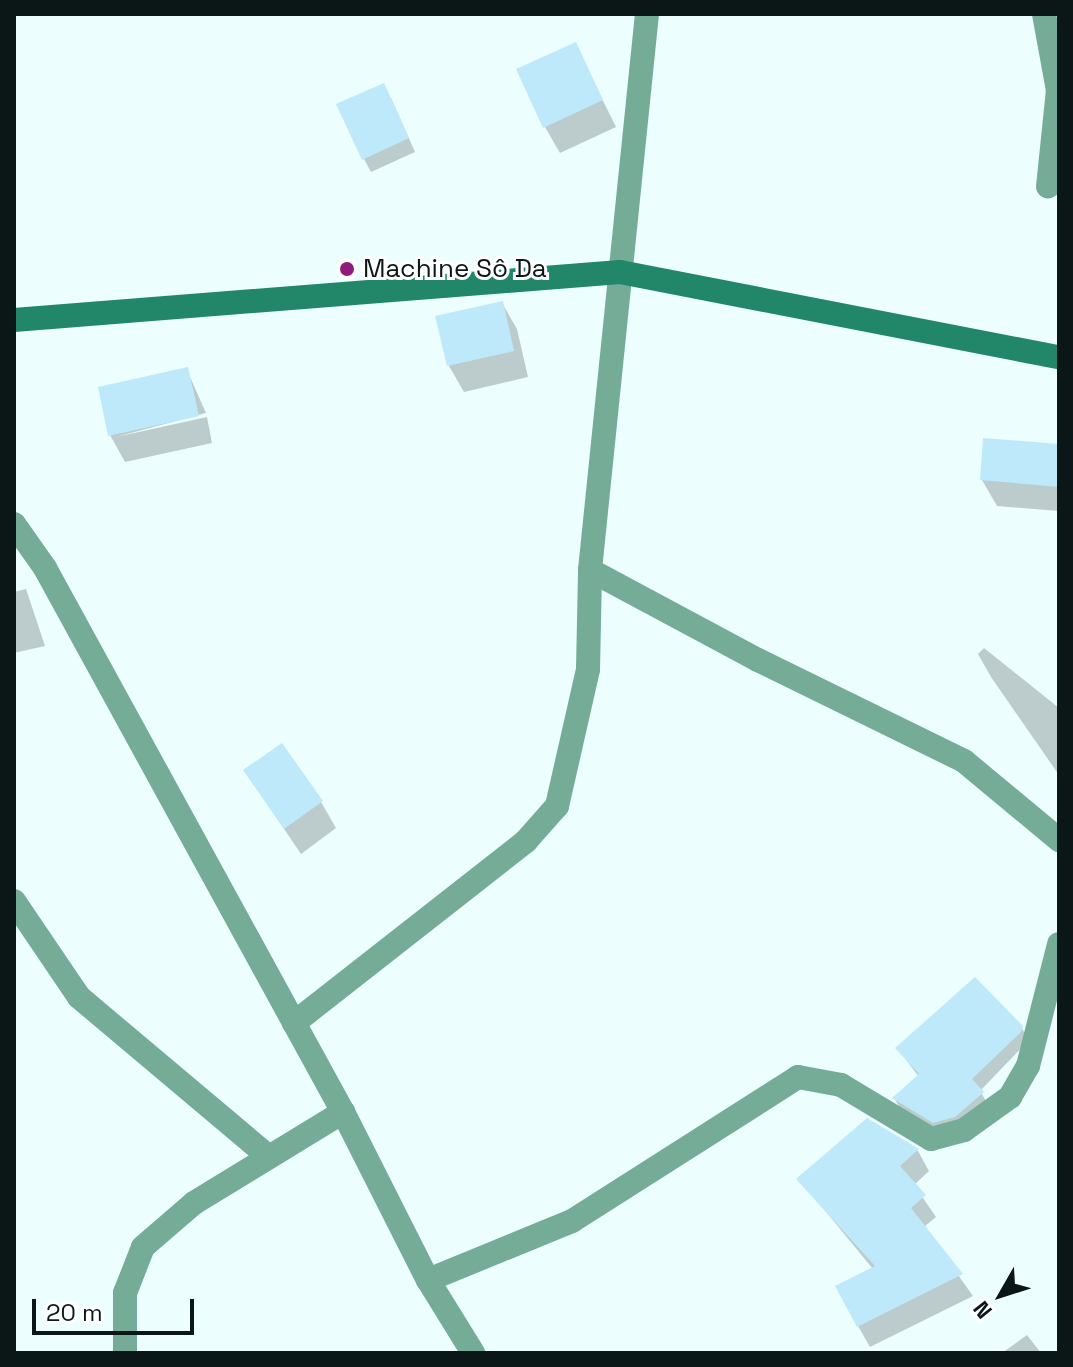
<!DOCTYPE html>
<meta charset="utf-8">
<style>
body{margin:0}
#map{position:relative;width:1073px;height:1367px;overflow:hidden;background:#ecfefe;font-family:"Space Grotesk",sans-serif}
div>[style]{position:absolute}
.shadow>*{inset:0;background:#0003}
.building>*{inset:0;background:#bde9fb}
.street>*{height:24px;margin:-12px;padding:0 12px;transform-origin:12px;border-radius:12px;background:#74ac98}
.secondary>*{height:24px;margin:-12px;padding:0 12px;transform-origin:12px;border-radius:12px;background:#228669}
.dots>*{width:22px;height:22px;translate:-50% -50%;box-sizing:border-box;border:4px solid #fff;border-radius:50%}
span{translate:-50% -50%;white-space:nowrap;text-align:center;line-height:1.15;-webkit-text-stroke:6px #fff;paint-order:stroke}
.poi-label{font-size:26px;color:#0b1616}
.left{translate:0 -50%;text-align:left}
.frame{position:absolute;inset:0;border:16px solid #0b1616;pointer-events:none}
.north{position:absolute;left:961px;top:1255px;width:80px;height:80px;-webkit-text-stroke:6px #fff;paint-order:stroke;rotate:231deg;font-size:22px;font-weight:700;line-height:32px;text-align:center;color:#0b1616}
.north::after{content:'';display:block;margin:auto;width:28px;height:36px;background:#0b1616;clip-path:polygon(50% 0,100% 100%,50% 72%,0 100%)}
.scale{position:absolute;left:32px;top:1299px;width:162px;height:36px;box-sizing:border-box;border:4px solid #0b1616;border-top:0;padding-left:10px;font-size:24px;line-height:28px;white-space:nowrap;color:#0b1616;-webkit-text-stroke:6px #fff;paint-order:stroke}
</style>
<div id="map">
<div class="shadow">
<i style="clip-path:polygon(575px 44px,616px 127px,560px 153px,545px 127px)"></i>
<i style="clip-path:polygon(391px 98px,415px 152px,371px 172px,364px 159px)"></i>
<i style="clip-path:polygon(502px 303px,517px 329px,528px 377px,464px 392px,449px 366px,438px 317px)"></i>
<i style="clip-path:polygon(187px 370px,206px 413px,116px 437px,207px 417px,212px 443px,125px 462px,110px 435px)"></i>
<i style="clip-path:polygon(1059px 446px,1059px 511px,997px 506px,982px 480px)"></i>
<i style="clip-path:polygon(26px 589px,45px 646px,14px 653px,14px 592px)"></i>
<i style="clip-path:polygon(984px 648px,1059px 708px,1059px 775px,991px 677px,978px 654px)"></i>
<i style="clip-path:polygon(245px 771px,321px 802px,336px 828px,301px 854px)"></i>
<i style="clip-path:polygon(1021px 1027px,1029px 1040px,980px 1091px,989px 1106px,942px 1135px,902px 1111px,894px 1098px,919px 1077px,898px 1049px)"></i>
<i style="clip-path:polygon(868px 1121px,918px 1151px,929px 1171px,914px 1185px,936px 1217px,924px 1227px,973px 1296px,870px 1347px,858px 1326px,873px 1269px,799px 1179px)"></i>
<i style="clip-path:polygon(1027px 1335px,1041px 1353px,1002px 1353px)"></i>
</div>
<div class="building">
<i style="clip-path:polygon(576px 42px,603px 100px,543px 128px,516px 69px)"></i>
<i style="clip-path:polygon(384px 83px,409px 138px,362px 160px,336px 104px)"></i>
<i style="clip-path:polygon(503px 301px,514px 351px,447px 366px,435px 316px)"></i>
<i style="clip-path:polygon(188px 367px,199px 416px,108px 436px,98px 387px)"></i>
<i style="clip-path:polygon(983px 438px,1059px 444px,1059px 487px,980px 480px)"></i>
<i style="clip-path:polygon(282px 743px,323px 801px,284px 829px,243px 770px)"></i>
<i style="clip-path:polygon(975px 977px,1023px 1026px,1021px 1032px,972px 1079px,984px 1092px,955px 1117px,933px 1123px,892px 1098px,919px 1074px,895px 1048px)"></i>
<i style="clip-path:polygon(867px 1118px,919px 1149px,900px 1166px,926px 1195px,911px 1208px,963px 1274px,857px 1327px,835px 1286px,875px 1266px,796px 1179px)"></i>
</div>
<div class="street">
<i style="left:1044px;top:14px;width:77px;rotate:79.6deg"></i>
<i style="left:1058px;top:90px;width:97px;rotate:95.9deg"></i>
<i style="left:14px;top:524px;width:54px;rotate:54.8deg"></i>
<i style="left:45px;top:568px;width:620px;rotate:61.29deg"></i>
<i style="left:343px;top:1112px;width:188px;rotate:63.2deg"></i>
<i style="left:428px;top:1280px;width:86px;rotate:58.3deg"></i>
<i style="left:590px;top:570px;width:191px;rotate:28.2deg"></i>
<i style="left:758px;top:660px;width:229px;rotate:26.1deg"></i>
<i style="left:964px;top:761px;width:124px;rotate:39.7deg"></i>
<i style="left:14px;top:901px;width:116px;rotate:55.9deg"></i>
<i style="left:79px;top:997px;width:248px;rotate:40.1deg"></i>
<i style="left:294px;top:1023px;width:295px;rotate:-38.1deg"></i>
<i style="left:526px;top:841px;width:47px;rotate:-48.5deg"></i>
<i style="left:557px;top:806px;width:140px;rotate:-77.2deg"></i>
<i style="left:588px;top:669px;width:99px;rotate:-88.8deg"></i>
<i style="left:590px;top:570px;width:559px;rotate:-84.15deg"></i>
<i style="left:428px;top:1280px;width:156px;rotate:-22.3deg"></i>
<i style="left:572px;top:1221px;width:268px;rotate:-32.5deg"></i>
<i style="left:798px;top:1077px;width:44px;rotate:10.5deg"></i>
<i style="left:841px;top:1085px;width:105px;rotate:31deg"></i>
<i style="left:931px;top:1139px;width:34px;rotate:-15deg"></i>
<i style="left:964px;top:1130px;width:57px;rotate:-35.7deg"></i>
<i style="left:1010px;top:1097px;width:36px;rotate:-60deg"></i>
<i style="left:1028px;top:1066px;width:126px;rotate:-75.7deg"></i>
<i style="left:125px;top:1353px;width:60px;rotate:-90deg"></i>
<i style="left:125px;top:1293px;width:49px;rotate:-68.6deg"></i>
<i style="left:143px;top:1247px;width:67px;rotate:-40.8deg"></i>
<i style="left:194px;top:1203px;width:175px;rotate:-31.4deg"></i>
</div>
<div class="secondary">
<i style="left:14px;top:320px;width:608px;rotate:-4.53deg"></i>
<i style="left:620px;top:272px;width:447px;rotate:11deg"></i>
</div>
<div class="dots">
<i style="left:347px;top:269px;background:#8f1c7c"></i>
</div>
<div class="poi-label">
<span class="left" style="left:363px;top:269px">Machine Sô Da</span>
</div>
<div class="frame"></div>
<div class="north">N</div>
<div class="scale">20 m</div>
</div>
